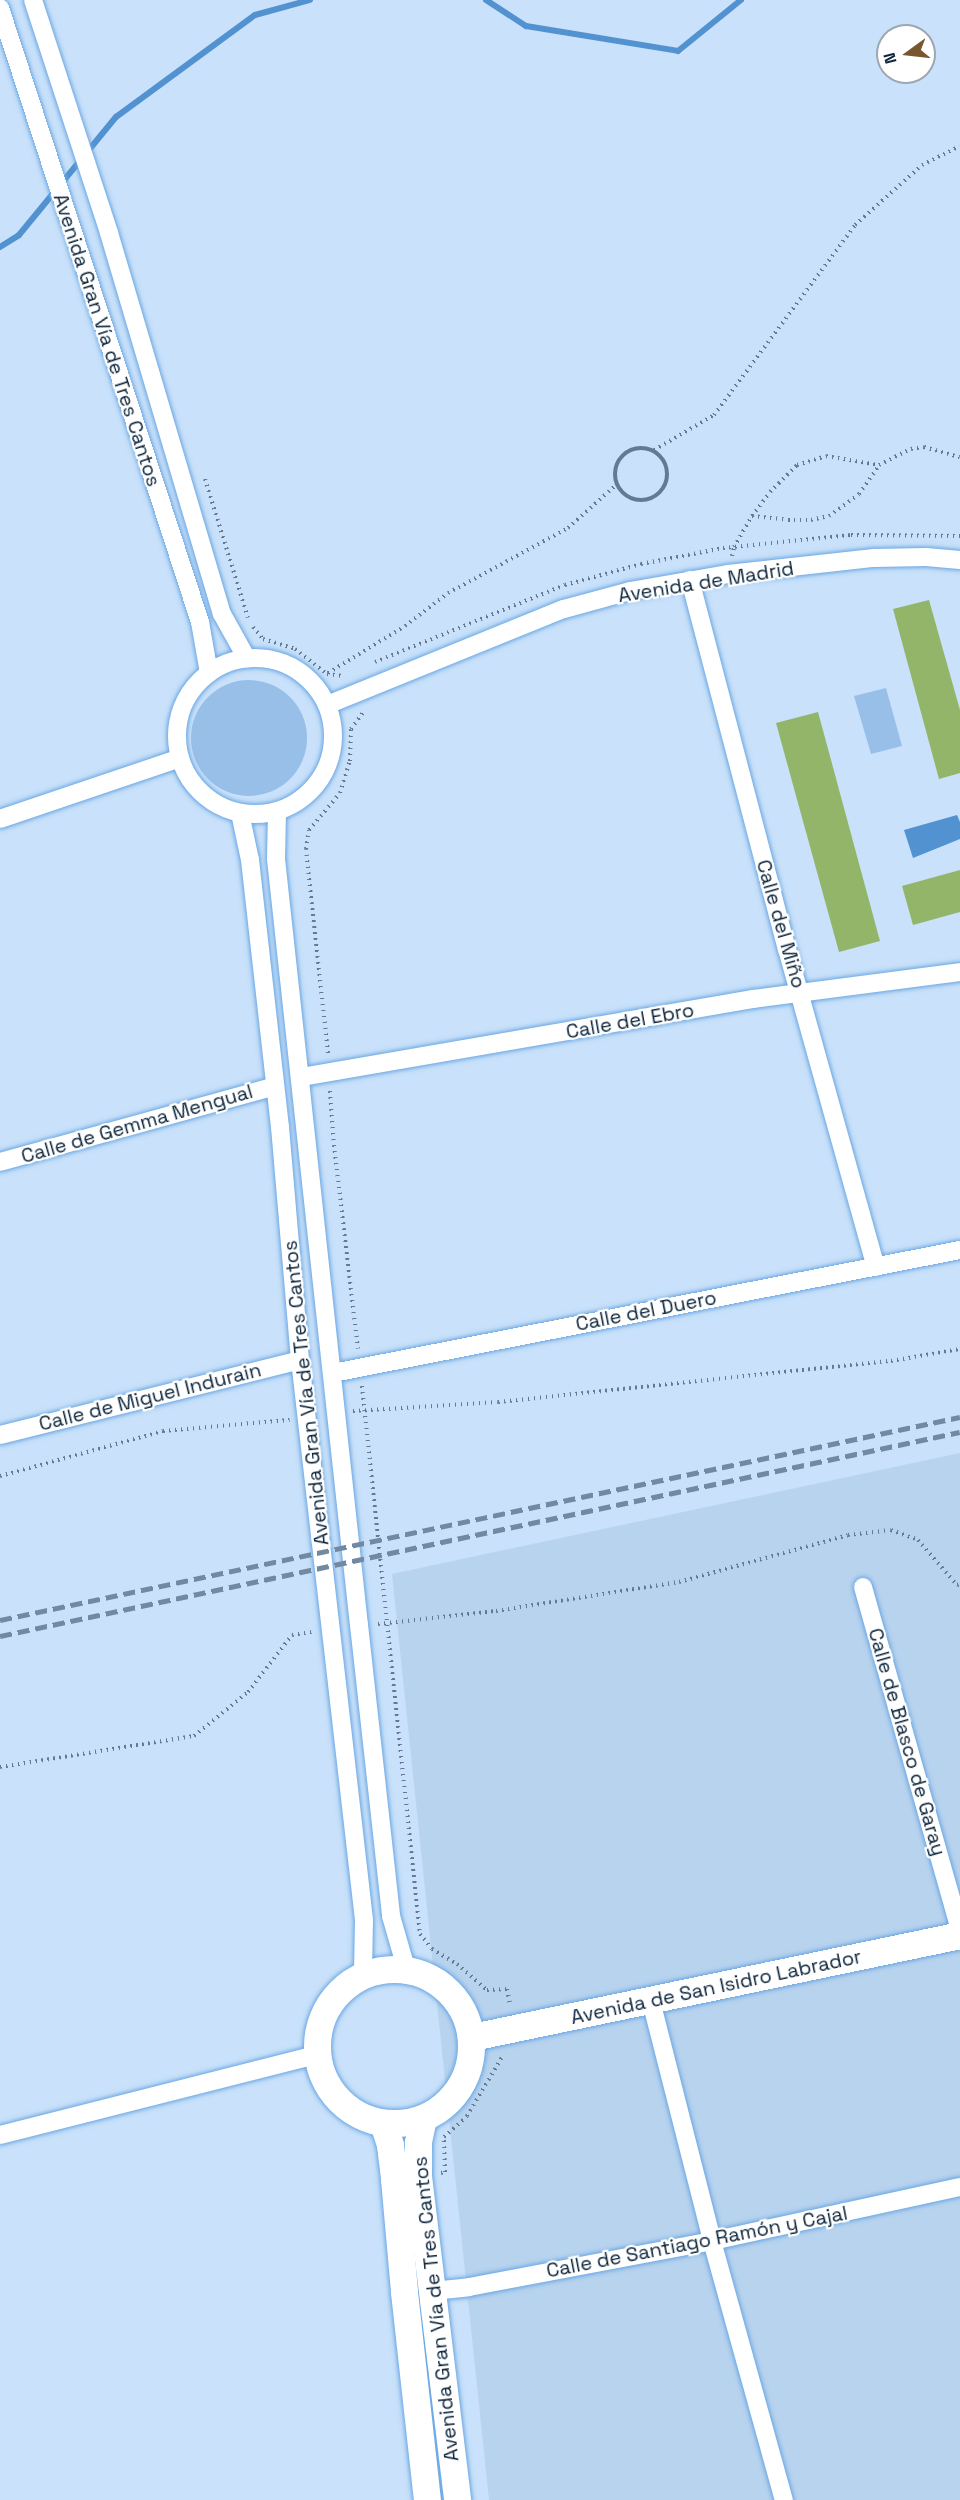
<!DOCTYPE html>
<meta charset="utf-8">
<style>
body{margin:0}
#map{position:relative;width:960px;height:2500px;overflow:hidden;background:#c9e1fa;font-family:"Space Grotesk",sans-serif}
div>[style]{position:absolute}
.built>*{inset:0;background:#b8d3ee}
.green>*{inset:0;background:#98bfe8}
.round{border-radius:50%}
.water>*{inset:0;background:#5292d0}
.stream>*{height:6px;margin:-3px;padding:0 3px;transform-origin:3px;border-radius:3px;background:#5292d0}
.building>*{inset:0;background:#92b56a}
.path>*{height:4px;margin-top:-2px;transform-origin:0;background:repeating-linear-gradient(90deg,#627a92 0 1.5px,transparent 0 6px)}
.path>.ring{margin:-2px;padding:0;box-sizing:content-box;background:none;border:4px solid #627a92;border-radius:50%}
.roads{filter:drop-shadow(0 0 2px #6aa7e3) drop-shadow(0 0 2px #6aa7e3)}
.street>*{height:18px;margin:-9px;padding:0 9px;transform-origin:9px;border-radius:9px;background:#fff}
.street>.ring{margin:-9px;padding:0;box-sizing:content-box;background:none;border:18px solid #fff;border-radius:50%}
.secondary>*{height:27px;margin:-13.5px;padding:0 13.5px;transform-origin:13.5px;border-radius:13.5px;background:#fff}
.secondary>.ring{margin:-13.5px;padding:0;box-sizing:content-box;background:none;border:27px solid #fff;border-radius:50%}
.rail>*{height:4.5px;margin-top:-2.25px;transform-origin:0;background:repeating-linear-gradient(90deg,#718aa2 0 12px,transparent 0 18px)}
span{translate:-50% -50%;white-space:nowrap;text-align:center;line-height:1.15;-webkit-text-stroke:4.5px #fff;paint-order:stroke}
.street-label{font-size:20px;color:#0a233a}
.north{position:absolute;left:876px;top:24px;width:60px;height:60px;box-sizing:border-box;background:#fff;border:2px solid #9da7b0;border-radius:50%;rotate:255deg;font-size:16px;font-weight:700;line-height:24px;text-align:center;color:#0a233a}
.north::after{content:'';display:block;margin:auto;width:21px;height:27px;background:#79572e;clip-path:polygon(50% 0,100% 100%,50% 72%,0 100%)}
</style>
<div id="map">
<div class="built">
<i style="clip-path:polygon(960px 1453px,960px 2500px,489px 2500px,392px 1574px)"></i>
</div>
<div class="green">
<i class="round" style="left:191px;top:680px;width:116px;height:116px"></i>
<i style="clip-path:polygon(886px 688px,902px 746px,871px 754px,854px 696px)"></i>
</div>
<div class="water">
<i style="clip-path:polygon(957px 815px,960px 822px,960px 839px,913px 858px,904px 830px)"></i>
</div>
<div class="stream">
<i style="left:486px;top:0;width:48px;rotate:33deg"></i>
<i style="left:526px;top:26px;width:154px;rotate:9.3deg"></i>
<i style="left:678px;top:51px;width:81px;rotate:-39deg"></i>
<i style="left:0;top:247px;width:22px;rotate:-32deg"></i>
<i style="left:19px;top:235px;width:153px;rotate:-50.6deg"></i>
<i style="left:116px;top:117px;width:172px;rotate:-36.3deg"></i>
<i style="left:255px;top:15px;width:57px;rotate:-15.3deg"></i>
</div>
<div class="building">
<i style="clip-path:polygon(929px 600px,960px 710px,960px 773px,939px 779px,893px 609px)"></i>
<i style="clip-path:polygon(818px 712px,880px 941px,839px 952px,776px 723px)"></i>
<i style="clip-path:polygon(960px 870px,960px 912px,913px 925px,902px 886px)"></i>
</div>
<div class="path">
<i class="ring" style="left:615px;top:448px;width:48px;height:48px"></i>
<i style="left:654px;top:450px;width:69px;rotate:-30.3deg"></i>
<i style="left:714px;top:415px;width:237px;rotate:-53.4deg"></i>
<i style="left:855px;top:225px;width:90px;rotate:-41.8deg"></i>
<i style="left:922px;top:165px;width:42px;rotate:-26.6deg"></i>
<i style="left:205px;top:479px;width:145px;rotate:72.8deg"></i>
<i style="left:752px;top:516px;width:36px;rotate:6deg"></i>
<i style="left:788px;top:520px;width:23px"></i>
<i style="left:811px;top:520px;width:18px;rotate:-13deg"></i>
<i style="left:829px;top:516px;width:37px;rotate:-36deg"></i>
<i style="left:859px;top:494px;width:35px;rotate:-55deg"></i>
<i style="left:732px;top:556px;width:9px;rotate:-77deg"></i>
<i style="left:734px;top:547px;width:36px;rotate:-60deg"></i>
<i style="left:752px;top:516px;width:30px;rotate:-53deg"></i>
<i style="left:770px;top:492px;width:38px;rotate:-45deg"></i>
<i style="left:797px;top:465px;width:30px;rotate:-17deg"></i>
<i style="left:826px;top:456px;width:54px;rotate:9.6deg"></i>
<i style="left:879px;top:465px;width:36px;rotate:-27deg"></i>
<i style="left:911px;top:449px;width:13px;rotate:-9deg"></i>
<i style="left:924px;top:447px;width:37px;rotate:16deg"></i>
<i style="left:253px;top:627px;width:16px;rotate:50deg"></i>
<i style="left:263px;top:639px;width:34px;rotate:17deg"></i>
<i style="left:295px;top:649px;width:41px;rotate:38deg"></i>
<i style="left:327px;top:674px;width:16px;rotate:7deg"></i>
<i style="left:375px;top:662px;width:205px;rotate:-22.1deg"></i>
<i style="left:565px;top:585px;width:79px;rotate:-15.4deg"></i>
<i style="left:641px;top:564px;width:84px;rotate:-11deg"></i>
<i style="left:723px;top:548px;width:129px;rotate:-5.8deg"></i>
<i style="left:851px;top:535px;width:109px;rotate:0.5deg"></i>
<i style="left:328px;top:673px;width:90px;rotate:-31.4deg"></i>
<i style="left:405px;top:626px;width:54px;rotate:-37.5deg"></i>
<i style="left:448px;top:593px;width:136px;rotate:-28.4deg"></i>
<i style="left:568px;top:528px;width:66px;rotate:-41.9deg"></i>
<i style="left:328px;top:1053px;width:205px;rotate:-96.2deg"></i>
<i style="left:306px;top:849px;width:19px;rotate:-81deg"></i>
<i style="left:309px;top:830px;width:48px;rotate:-50deg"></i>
<i style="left:340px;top:793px;width:34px;rotate:-73deg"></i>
<i style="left:350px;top:761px;width:32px;rotate:-88deg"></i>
<i style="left:351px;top:729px;width:22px;rotate:-54deg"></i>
<i style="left:330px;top:1091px;width:54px;rotate:85.8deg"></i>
<i style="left:334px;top:1145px;width:205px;rotate:83.3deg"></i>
<i style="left:362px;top:1386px;width:551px;rotate:83.96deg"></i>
<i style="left:420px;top:1934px;width:19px;rotate:51deg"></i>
<i style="left:432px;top:1949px;width:29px;rotate:31deg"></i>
<i style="left:457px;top:1964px;width:40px;rotate:41deg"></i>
<i style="left:487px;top:1990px;width:20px;rotate:-3deg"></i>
<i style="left:507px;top:1989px;width:16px;rotate:79deg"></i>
<i style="left:353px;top:1411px;width:145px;rotate:-3.6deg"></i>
<i style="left:498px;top:1402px;width:395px;rotate:-6deg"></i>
<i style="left:891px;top:1361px;width:70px;rotate:-9.9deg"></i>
<i style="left:0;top:1476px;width:169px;rotate:-15.4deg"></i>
<i style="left:163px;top:1431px;width:127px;rotate:-5deg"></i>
<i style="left:378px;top:1624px;width:119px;rotate:-6.3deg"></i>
<i style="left:496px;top:1611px;width:185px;rotate:-9deg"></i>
<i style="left:679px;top:1582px;width:175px;rotate:-15.5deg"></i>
<i style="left:848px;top:1535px;width:43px;rotate:-6.6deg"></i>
<i style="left:891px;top:1530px;width:29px;rotate:20deg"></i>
<i style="left:918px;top:1540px;width:60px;rotate:49.1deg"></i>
<i style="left:957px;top:1585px;width:3px;rotate:-18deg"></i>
<i style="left:0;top:1767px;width:196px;rotate:-9.1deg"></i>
<i style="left:194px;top:1736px;width:70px;rotate:-39.2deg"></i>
<i style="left:248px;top:1692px;width:72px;rotate:-52.3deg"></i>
<i style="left:292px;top:1635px;width:20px;rotate:-9deg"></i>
<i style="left:441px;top:2173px;width:4px;rotate:-14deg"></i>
<i style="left:445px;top:2172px;width:35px;rotate:-92deg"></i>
<i style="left:444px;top:2137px;width:31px;rotate:-42deg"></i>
<i style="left:467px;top:2116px;width:69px;rotate:-59.3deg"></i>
</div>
<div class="roads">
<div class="street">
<i style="left:33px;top:0;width:245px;rotate:71.9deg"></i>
<i style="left:109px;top:233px;width:397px;rotate:73.5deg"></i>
<i style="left:222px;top:614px;width:51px;rotate:60.9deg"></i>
<i style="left:0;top:8px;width:646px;rotate:71.96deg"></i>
<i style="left:200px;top:622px;width:52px;rotate:80deg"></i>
<i style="left:690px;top:580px;width:382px;rotate:75.3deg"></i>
<i style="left:787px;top:949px;width:330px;rotate:74.4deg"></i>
<i class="ring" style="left:177px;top:658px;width:138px;height:138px"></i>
<i style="left:327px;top:705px;width:256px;rotate:-22.1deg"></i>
<i style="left:564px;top:609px;width:68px;rotate:-15.3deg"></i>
<i style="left:630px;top:591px;width:99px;rotate:-9.8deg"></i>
<i style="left:728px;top:574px;width:147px;rotate:-6.3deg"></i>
<i style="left:874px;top:558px;width:52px;rotate:-1.1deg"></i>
<i style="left:926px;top:557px;width:34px;rotate:5deg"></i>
<i style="left:277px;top:812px;width:47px;rotate:91.2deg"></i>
<i style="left:276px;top:859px;width:770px;rotate:83.82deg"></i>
<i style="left:359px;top:1625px;width:293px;rotate:83.7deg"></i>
<i style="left:391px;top:1916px;width:54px;rotate:73.9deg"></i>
<i style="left:240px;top:813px;width:48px;rotate:78deg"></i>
<i style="left:250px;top:860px;width:269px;rotate:83.6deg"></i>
<i style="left:280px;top:1127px;width:234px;rotate:85.1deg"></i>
<i style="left:300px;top:1360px;width:564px;rotate:83.48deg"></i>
<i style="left:364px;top:1920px;width:54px;rotate:91.1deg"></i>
<i style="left:0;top:819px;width:190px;rotate:-18.7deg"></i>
<i style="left:301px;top:1077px;width:459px;rotate:-9.8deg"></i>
<i style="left:753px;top:999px;width:209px;rotate:-7.4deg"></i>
<i style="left:0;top:1162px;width:285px;rotate:-15.4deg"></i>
<i style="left:333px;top:1373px;width:639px;rotate:-11.1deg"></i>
<i style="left:0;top:1435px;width:309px;rotate:-14deg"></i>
<i style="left:863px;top:1587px;width:356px;rotate:74.2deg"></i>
<i style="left:651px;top:2001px;width:248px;rotate:75.7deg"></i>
<i style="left:712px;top:2241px;width:269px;rotate:74.5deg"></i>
<i style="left:0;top:2135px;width:327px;rotate:-14.2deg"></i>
<i style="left:433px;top:2291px;width:36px;rotate:-6deg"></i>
<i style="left:469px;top:2287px;width:247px;rotate:-10.7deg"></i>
<i style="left:712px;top:2241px;width:254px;rotate:-12.3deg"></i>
</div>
<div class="secondary">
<i class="ring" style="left:317px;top:1969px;width:127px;height:127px"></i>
<i style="left:472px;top:2037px;width:499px;rotate:-11.8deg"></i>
<i style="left:423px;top:2118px;width:25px;rotate:102deg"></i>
<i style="left:418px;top:2142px;width:34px;rotate:90deg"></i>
<i style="left:418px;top:2176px;width:326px;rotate:83.1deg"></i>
<i style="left:383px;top:2123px;width:23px;rotate:72deg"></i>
<i style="left:390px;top:2145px;width:34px;rotate:83deg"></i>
<i style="left:394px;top:2179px;width:113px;rotate:84.9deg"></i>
<i style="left:404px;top:2292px;width:209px;rotate:83.7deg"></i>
</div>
</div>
<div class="rail">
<i style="left:0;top:1620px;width:981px;rotate:-11.94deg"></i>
<i style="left:0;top:1636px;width:981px;rotate:-12deg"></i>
</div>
<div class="street-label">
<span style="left:107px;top:340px;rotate:72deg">Avenida Gran Vía de Tres Cantos</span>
<span style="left:706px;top:582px;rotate:-9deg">Avenida de Madrid</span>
<span style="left:781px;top:924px;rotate:74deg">Calle del Miño</span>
<span style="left:630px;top:1021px;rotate:-10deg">Calle del Ebro</span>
<span style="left:137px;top:1124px;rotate:-16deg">Calle de Gemma Mengual</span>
<span style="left:646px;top:1311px;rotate:-11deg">Calle del Duero</span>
<span style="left:306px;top:1393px;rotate:-96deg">Avenida Gran Vía de Tres Cantos</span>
<span style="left:150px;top:1397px;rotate:-14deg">Calle de Miguel Indurain</span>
<span style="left:907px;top:1742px;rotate:74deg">Calle de Blasco de Garay</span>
<span style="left:716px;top:1987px;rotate:-12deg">Avenida de San Isidro Labrador</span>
<span style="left:697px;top:2242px;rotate:-11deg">Calle de Santiago Ramón y Cajal</span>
<span style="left:436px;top:2309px;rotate:-96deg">Avenida Gran Vía de Tres Cantos</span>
</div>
<div class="north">N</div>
</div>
